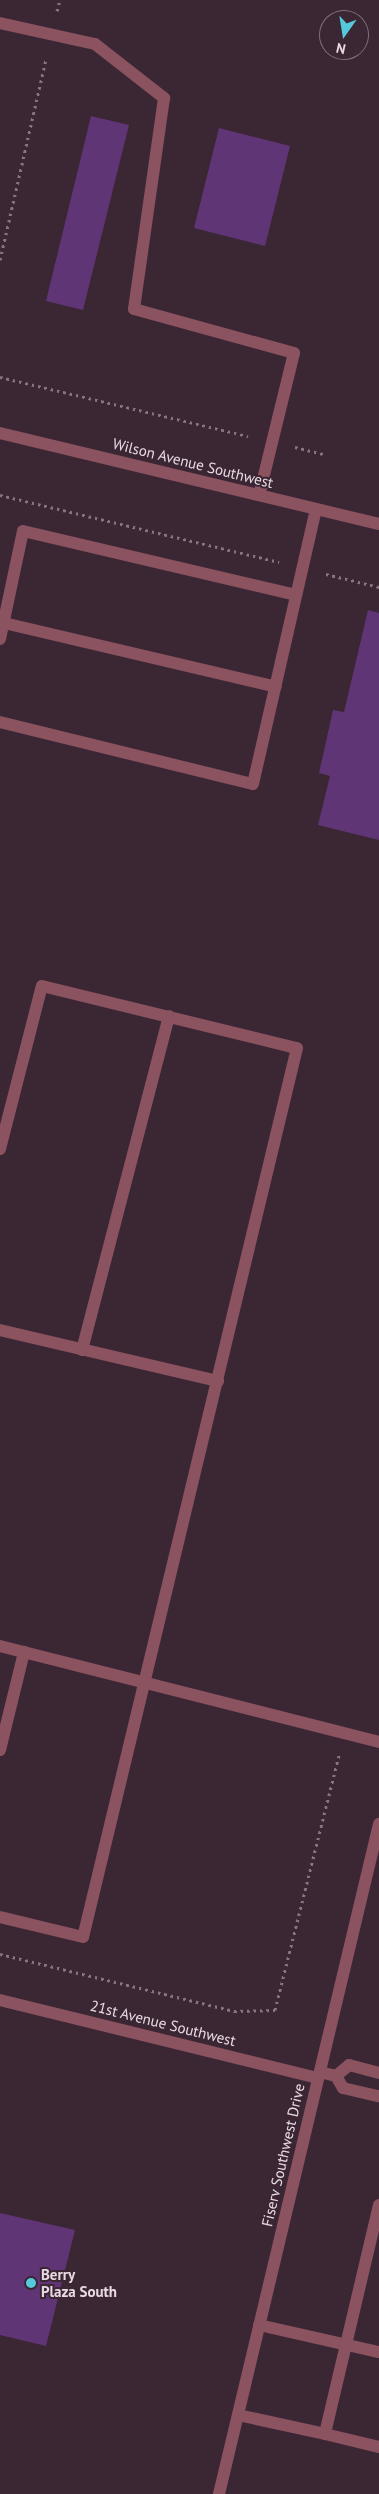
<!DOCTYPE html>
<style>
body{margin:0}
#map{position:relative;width:379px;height:2494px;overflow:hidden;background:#3b2634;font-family:"PT Sans",sans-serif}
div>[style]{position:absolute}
.building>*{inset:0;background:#5f3575}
.path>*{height:3px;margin-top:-1.5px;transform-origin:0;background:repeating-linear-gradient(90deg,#867480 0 2.5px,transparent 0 6.5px)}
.minor>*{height:12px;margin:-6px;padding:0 6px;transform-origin:6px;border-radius:6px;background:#8b5260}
.dots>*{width:14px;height:14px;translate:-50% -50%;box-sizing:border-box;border:2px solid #3b2634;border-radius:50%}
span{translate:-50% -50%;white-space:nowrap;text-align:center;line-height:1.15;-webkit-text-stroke:4px #3b2634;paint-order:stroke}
.street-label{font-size:15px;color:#e8dae3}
.poi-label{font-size:15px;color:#e8dae3;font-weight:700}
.left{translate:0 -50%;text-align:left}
.north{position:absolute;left:319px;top:10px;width:50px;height:50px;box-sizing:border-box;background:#3b2634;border:1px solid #806e7a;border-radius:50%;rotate:193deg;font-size:14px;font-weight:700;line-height:20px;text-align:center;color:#e8dae3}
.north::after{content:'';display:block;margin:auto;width:18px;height:22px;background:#54cadc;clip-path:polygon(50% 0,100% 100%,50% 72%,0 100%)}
</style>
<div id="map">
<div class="building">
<i style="clip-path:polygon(91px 116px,129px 125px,83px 310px,46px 301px)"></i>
<i style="clip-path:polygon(219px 128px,290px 146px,265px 246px,194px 228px)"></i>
<i style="clip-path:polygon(368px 610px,379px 613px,379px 840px,318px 825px,330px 776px,319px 773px,333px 710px,344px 712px)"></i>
<i style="clip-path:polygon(0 2213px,75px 2230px,46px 2346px,0 2335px)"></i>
</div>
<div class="path">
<i style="left:57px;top:11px;width:11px;rotate:-75deg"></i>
<i style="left:0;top:260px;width:206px;rotate:-77.1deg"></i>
<i style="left:0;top:377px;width:255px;rotate:13.4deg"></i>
<i style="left:295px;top:447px;width:32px;rotate:14deg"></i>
<i style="left:0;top:495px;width:287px;rotate:13.5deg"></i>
<i style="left:326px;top:574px;width:55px;rotate:13.8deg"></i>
<i style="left:0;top:1954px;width:241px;rotate:13.7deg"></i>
<i style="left:234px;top:2011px;width:41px;rotate:-1.4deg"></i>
<i style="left:275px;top:2010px;width:263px;rotate:-75.9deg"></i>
</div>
<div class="minor">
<i style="left:0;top:23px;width:97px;rotate:12.5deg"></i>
<i style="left:95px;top:44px;width:88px;rotate:38deg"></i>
<i style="left:164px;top:98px;width:213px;rotate:98.1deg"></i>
<i style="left:134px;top:309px;width:166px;rotate:15.4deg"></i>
<i style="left:294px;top:353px;width:146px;rotate:103.8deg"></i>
<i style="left:0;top:433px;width:390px;rotate:13.5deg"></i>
<i style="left:4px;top:623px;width:279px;rotate:13.2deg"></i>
<i style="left:0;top:639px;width:110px;rotate:-78deg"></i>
<i style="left:23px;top:531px;width:280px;rotate:13.2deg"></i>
<i style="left:0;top:722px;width:260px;rotate:13.8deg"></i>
<i style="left:253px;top:784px;width:282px;rotate:-77.1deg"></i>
<i style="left:0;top:1149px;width:168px;rotate:-75.6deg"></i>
<i style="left:42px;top:986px;width:262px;rotate:13.7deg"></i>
<i style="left:297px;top:1048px;width:914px;rotate:103.53deg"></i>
<i style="left:83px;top:1937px;width:85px;rotate:-166.5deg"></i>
<i style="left:0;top:1330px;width:224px;rotate:13.2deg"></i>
<i style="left:82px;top:1350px;width:345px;rotate:-75.4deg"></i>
<i style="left:0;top:1646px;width:391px;rotate:14.2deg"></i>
<i style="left:0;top:1750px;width:101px;rotate:-76.2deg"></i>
<i style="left:0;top:2000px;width:327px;rotate:13.8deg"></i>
<i style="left:320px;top:2072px;width:16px;rotate:14deg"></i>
<i style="left:336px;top:2076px;width:14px;rotate:60deg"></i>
<i style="left:343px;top:2088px;width:37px;rotate:13deg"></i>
<i style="left:336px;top:2076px;width:17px;rotate:-40deg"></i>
<i style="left:349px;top:2065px;width:31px;rotate:15deg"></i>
<i style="left:379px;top:2205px;width:235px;rotate:103.3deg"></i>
<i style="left:325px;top:2434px;width:56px;rotate:13.5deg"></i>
<i style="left:259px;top:2325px;width:123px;rotate:12.7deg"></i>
<i style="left:238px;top:2415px;width:89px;rotate:12.3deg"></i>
<i style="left:219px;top:2494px;width:689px;rotate:-76.57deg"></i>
</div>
<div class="dots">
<i style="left:31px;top:2283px;background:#54cadc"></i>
</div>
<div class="street-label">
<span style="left:193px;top:463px;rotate:14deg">Wilson Avenue Southwest</span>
<span style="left:163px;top:2023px;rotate:14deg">21st Avenue Southwest</span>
<span style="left:283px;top:2155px;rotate:-77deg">Fiserv Southwest Drive</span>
</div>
<div class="poi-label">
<span class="left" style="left:41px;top:2283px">Berry<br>Plaza South</span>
</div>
<div class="north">N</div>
</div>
